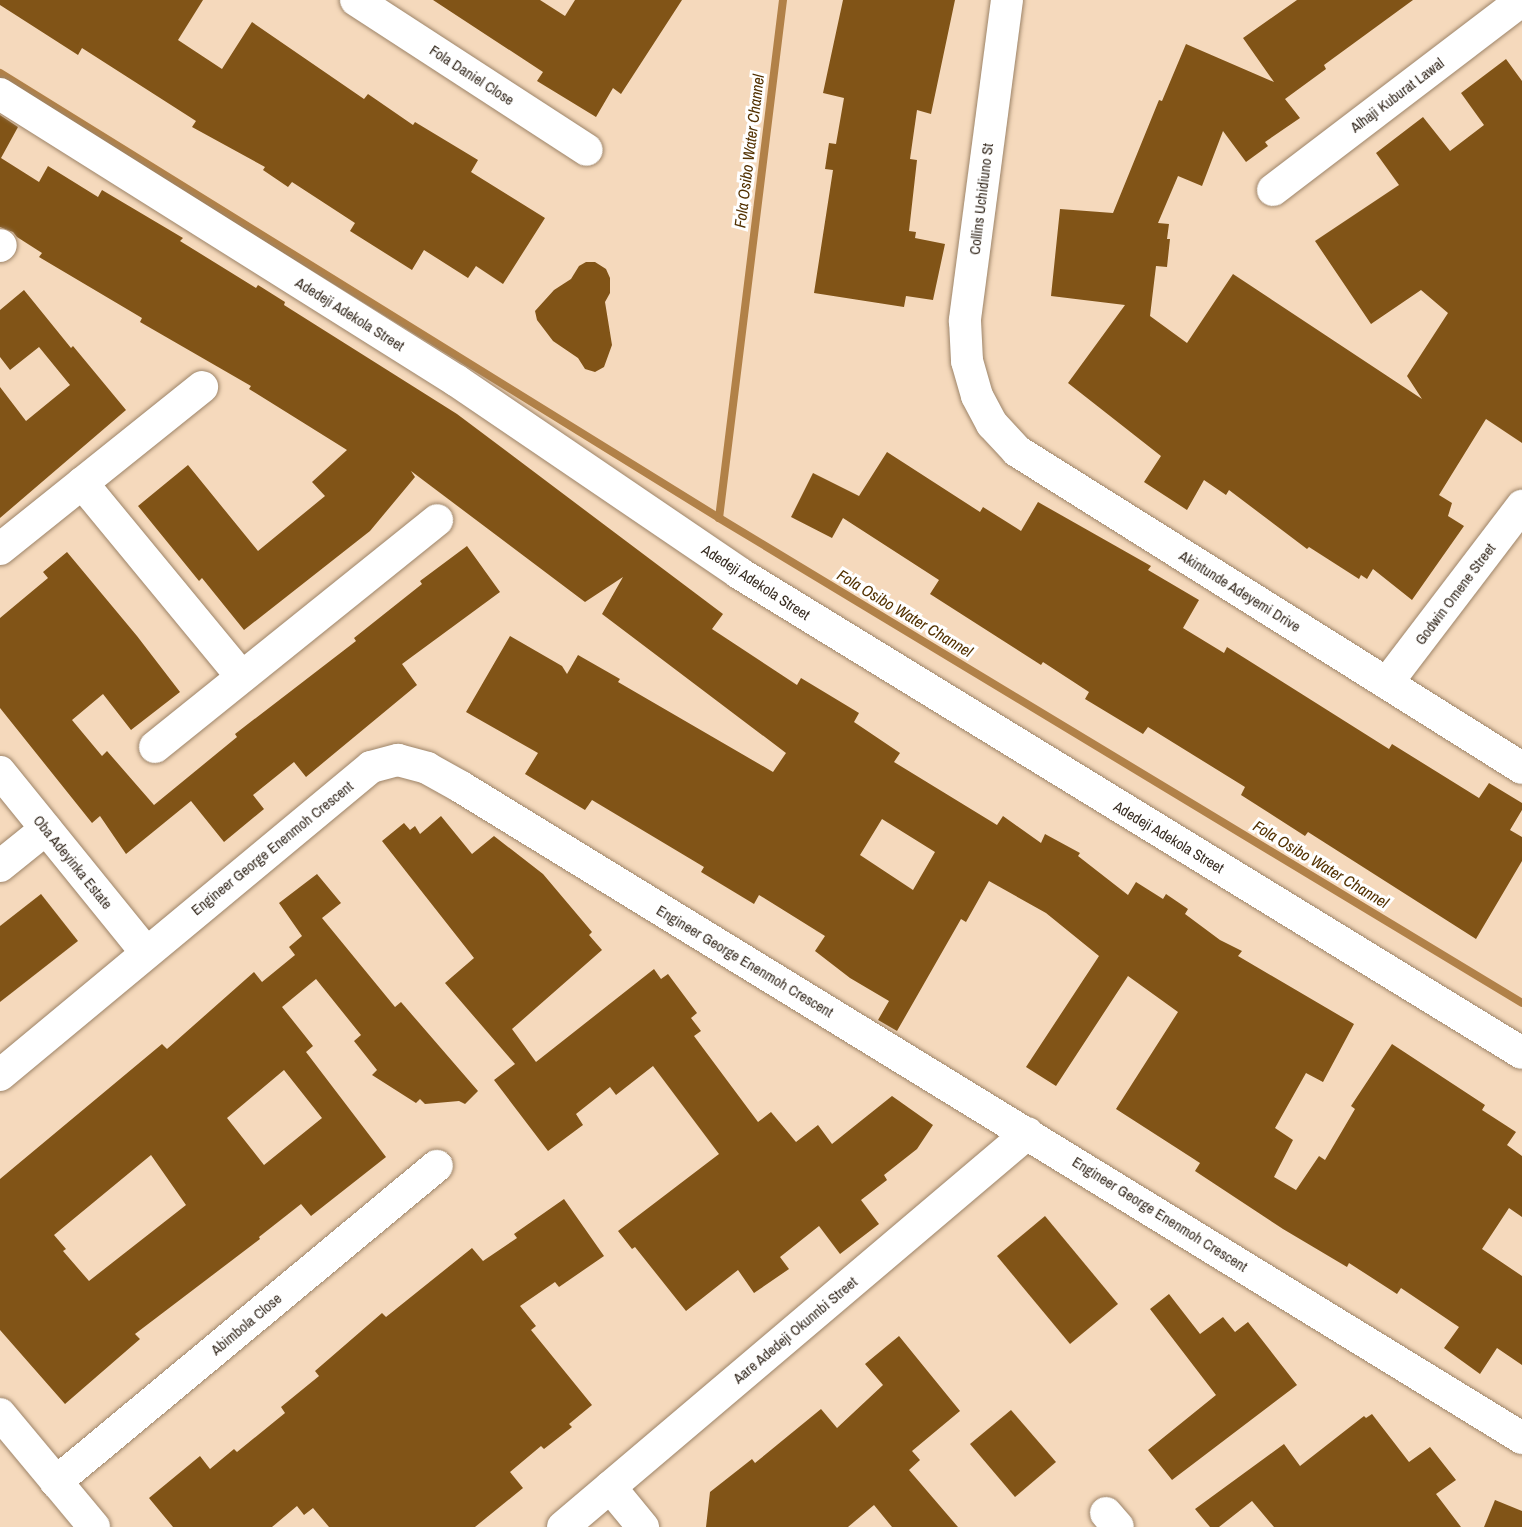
<!DOCTYPE html>
<style>
body{margin:0}
#map{position:relative;width:1522px;height:1527px;overflow:hidden;background:#f5d9bc;font-family:"Archivo Narrow",sans-serif}
div>[style]{position:absolute}
.stream>*{height:8px;margin:-4px;padding:0 4px;transform-origin:4px;border-radius:4px;background:#b18148}
.building>*{inset:0;background:#815417}
.roads{filter:drop-shadow(0 0 2px #9d8468) drop-shadow(0 0 2px #9d8468)}
.minor>*{height:32px;margin:-16px;padding:0 16px;transform-origin:16px;border-radius:16px;background:#fff}
span{translate:-50% -50%;white-space:nowrap;text-align:center;line-height:1.15;-webkit-text-stroke:6px #fff;paint-order:stroke}
.street-label{font-size:15px;color:#372c21}
.water-label{font-size:16px;color:#523101;font-style:italic}
</style>
<div id="map">
<div class="stream">
<i style="left:783px;top:0;width:522px;rotate:97.04deg"></i>
<i style="left:719px;top:518px;width:938px;rotate:31.13deg"></i>
<i style="left:0;top:73px;width:846px;rotate:31.75deg"></i>
</div>
<div class="building">
<i style="clip-path:polygon(0 0,203px 0,178px 40px,222px 69px,252px 22px,364px 99px,368px 94px,413px 125px,415px 122px,478px 160px,471px 172px,545px 218px,503px 284px,476px 266px,468px 278px,424px 250px,412px 270px,350px 231px,355px 223px,292px 182px,288px 187px,263px 170px,265px 167px,192px 127px,196px 121px,82px 48px,78px 55px,0 5px)"></i>
<i style="clip-path:polygon(433px 0,540px 0,565px 16px,575px 0,682px 0,621px 94px,613px 88px,596px 117px,537px 81px,543px 72px)"></i>
<i style="clip-path:polygon(843px 0,955px 0,931px 114px,917px 110px,910px 159px,917px 160px,909px 231px,916px 232px,915px 238px,945px 244px,933px 300px,906px 296px,904px 307px,814px 293px,833px 170px,825px 169px,829px 143px,836px 144px,844px 98px,823px 93px)"></i>
<i style="clip-path:polygon(1297px 0,1413px 0,1324px 65px,1326px 69px,1285px 99px,1300px 118px,1265px 142px,1268px 146px,1246px 162px,1223px 131px,1202px 186px,1178px 176px,1158px 223px,1169px 224px,1167px 239px,1170px 239px,1167px 267px,1156px 266px,1150px 316px,1187px 343px,1233px 274px,1422px 399px,1407px 376px,1448px 313px,1421px 290px,1371px 324px,1315px 241px,1399px 185px,1376px 153px,1423px 117px,1450px 151px,1484px 125px,1461px 93px,1506px 59px,1522px 81px,1522px 443px,1486px 419px,1439px 495px,1452px 503px,1448px 516px,1464px 526px,1412px 600px,1373px 569px,1367px 579px,1361px 575px,1359px 579px,1309px 547px,1307px 549px,1229px 490px,1226px 495px,1204px 480px,1187px 510px,1144px 482px,1161px 456px,1068px 383px,1125px 305px,1051px 296px,1060px 209px,1113px 213px,1159px 100px,1162px 101px,1186px 44px,1274px 82px,1243px 38px)"></i>
<i style="clip-path:polygon(evenodd,0 115px,18px 127px,1px 158px,39px 182px,48px 166px,98px 197px,102px 190px,183px 238px,180px 241px,256px 288px,258px 285px,285px 302px,284px 305px,457px 414px,723px 614px,712px 629px,797px 685px,801px 678px,859px 713px,854px 722px,900px 753px,894px 762px,997px 825px,1003px 816px,1041px 843px,1045px 834px,1080px 853px,1078px 856px,1128px 895px,1136px 882px,1163px 899px,1166px 894px,1188px 909px,1185px 914px,1220px 940px,1242px 951px,1238px 956px,1354px 1024px,1323px 1082px,1306px 1073px,1275px 1128px,1293px 1140px,1274px 1177px,1296px 1190px,1319px 1156px,1325px 1160px,1355px 1109px,1351px 1106px,1392px 1044px,1485px 1105px,1482px 1110px,1516px 1132px,1507px 1145px,1522px 1156px,1522px 1217px,1509px 1208px,1482px 1249px,1522px 1276px,1522px 1365px,1497px 1348px,1480px 1374px,1444px 1348px,1459px 1327px,1401px 1288px,1397px 1294px,1349px 1263px,1347px 1267px,1283px 1229px,1195px 1171px,1200px 1163px,1116px 1109px,1178px 1012px,1128px 976px,1056px 1086px,1026px 1067px,1099px 956px,1046px 913px,989px 881px,966px 922px,961px 919px,897px 1031px,878px 1020px,889px 1001px,850px 978px,815px 951px,825px 936px,759px 895px,754px 904px,701px 872px,704px 867px,592px 800px,585px 810px,525px 774px,538px 753px,466px 712px,510px 636px,562px 666px,567px 674px,578px 655px,620px 679px,618px 682px,773px 772px,786px 753px,602px 614px,623px 577px,585px 602px,411px 471px,415px 477px,370px 531px,244px 630px,202px 578px,199px 581px,138px 506px,188px 465px,258px 551px,325px 496px,312px 482px,347px 450px,249px 389px,251px 386px,140px 322px,142px 318px,39px 257px,42px 253px,17px 237px,13px 232px,0 227px,0 115px,882px 819px,935px 852px,913px 890px,860px 855px,882px 819px)"></i>
<i style="clip-path:polygon(586px 262px,595px 262px,606px 269px,610px 278px,610px 293px,605px 302px,612px 345px,604px 367px,595px 372px,585px 369px,578px 358px,553px 341px,537px 320px,535px 311px,554px 290px,571px 279px,579px 266px)"></i>
<i style="clip-path:polygon(24px 290px,71px 348px,73px 346px,126px 410px,0 518px,0 387px,26px 421px,70px 385px,39px 347px,10px 370px,0 357px,0 310px)"></i>
<i style="clip-path:polygon(887px 452px,980px 512px,983px 507px,1021px 531px,1038px 502px,1151px 566px,1148px 570px,1199px 600px,1183px 628px,1224px 653px,1227px 647px,1389px 749px,1392px 744px,1479px 798px,1489px 783px,1522px 803px,1522px 810px,1510px 830px,1522px 837px,1522px 861px,1476px 939px,1308px 832px,1305px 836px,1241px 795px,1245px 787px,1148px 727px,1143px 734px,1085px 699px,1089px 692px,1043px 662px,1041px 665px,930px 594px,939px 580px,843px 518px,832px 538px,791px 517px,813px 473px,859px 496px)"></i>
<i style="clip-path:polygon(467px 546px,500px 592px,402px 664px,417px 685px,330px 757px,306px 777px,294px 762px,253px 795px,264px 809px,224px 842px,191px 801px,126px 854px,100px 816px,92px 823px,0 708px,0 618px,48px 578px,43px 572px,67px 552px,137px 636px,180px 692px,131px 730px,103px 694px,72px 720px,102px 756px,107px 751px,154px 805px,237px 737px,235px 734px,356px 641px,354px 638px,422px 584px,420px 581px)"></i>
<i style="clip-path:polygon(441px 816px,472px 854px,494px 836px,543px 874px,592px 932px,589px 935px,602px 950px,512px 1029px,536px 1062px,654px 969px,661px 979px,668px 974px,697px 1013px,691px 1018px,701px 1031px,694px 1036px,758px 1122px,771px 1112px,796px 1142px,818px 1125px,832px 1144px,892px 1096px,933px 1125px,917px 1149px,884px 1175px,887px 1180px,861px 1200px,879px 1224px,840px 1254px,819px 1226px,780px 1257px,789px 1269px,754px 1293px,738px 1270px,686px 1311px,635px 1247px,632px 1249px,618px 1231px,719px 1154px,653px 1066px,616px 1095px,610px 1087px,576px 1114px,583px 1125px,548px 1151px,494px 1080px,515px 1064px,445px 983px,474px 958px,382px 841px,404px 823px,410px 830px,415px 826px,420px 834px)"></i>
<i style="clip-path:polygon(evenodd,317px 874px,341px 903px,322px 918px,395px 1007px,401px 1002px,478px 1091px,465px 1104px,459px 1101px,425px 1104px,420px 1099px,416px 1103px,372px 1075px,377px 1070px,354px 1041px,361px 1035px,316px 979px,282px 1007px,313px 1046px,306px 1052px,386px 1157px,311px 1216px,301px 1204px,259px 1237px,260px 1239px,135px 1334px,140px 1339px,65px 1404px,0 1330px,0 1179px,162px 1044px,167px 1049px,254px 972px,262px 982px,295px 955px,289px 947px,302px 936px,279px 903px,317px 874px,284px 1070px,322px 1118px,264px 1165px,227px 1118px,284px 1070px,317px 874px,151px 1155px,186px 1205px,89px 1281px,63px 1251px,66px 1249px,54px 1235px,151px 1155px)"></i>
<i style="clip-path:polygon(41px 894px,78px 941px,0 1002px,0 926px)"></i>
<i style="clip-path:polygon(564px 1199px,604px 1256px,559px 1287px,555px 1282px,520px 1306px,536px 1326px,531px 1330px,592px 1405px,569px 1424px,572px 1427px,544px 1449px,541px 1446px,510px 1472px,523px 1488px,475px 1527px,329px 1527px,313px 1508px,304px 1515px,297px 1506px,272px 1527px,173px 1527px,149px 1498px,200px 1456px,210px 1469px,234px 1449px,237px 1452px,285px 1413px,281px 1407px,319px 1376px,315px 1371px,382px 1313px,386px 1317px,472px 1248px,483px 1261px,517px 1238px,514px 1234px)"></i>
<i style="clip-path:polygon(1045px 1216px,1118px 1304px,1070px 1344px,997px 1256px)"></i>
<i style="clip-path:polygon(1169px 1294px,1200px 1334px,1223px 1317px,1235px 1332px,1248px 1322px,1297px 1385px,1172px 1480px,1148px 1450px,1216px 1395px,1150px 1309px)"></i>
<i style="clip-path:polygon(899px 1336px,960px 1411px,912px 1451px,920px 1460px,909px 1470px,958px 1527px,892px 1527px,874px 1505px,848px 1527px,706px 1527px,710px 1492px,752px 1459px,755px 1463px,821px 1409px,837px 1428px,883px 1385px,865px 1364px)"></i>
<i style="clip-path:polygon(1011px 1410px,1056px 1462px,1015px 1497px,970px 1444px)"></i>
<i style="clip-path:polygon(1372px 1414px,1409px 1462px,1430px 1447px,1456px 1480px,1436px 1494px,1461px 1527px,1274px 1527px,1252px 1501px,1219px 1527px,1210px 1527px,1195px 1509px,1284px 1444px,1300px 1466px,1364px 1416px,1366px 1418px)"></i>
<i style="clip-path:polygon(1495px 1500px,1522px 1511px,1522px 1527px,1484px 1527px)"></i>
</div>
<div class="roads">
<div class="minor">
<i style="left:356px;top:0;width:275px;rotate:33deg"></i>
<i style="left:1007px;top:0;width:324px;rotate:97.5deg"></i>
<i style="left:965px;top:321px;width:40px;rotate:87.1deg"></i>
<i style="left:967px;top:361px;width:36px;rotate:74deg"></i>
<i style="left:977px;top:396px;width:32px;rotate:62deg"></i>
<i style="left:992px;top:424px;width:37px;rotate:47deg"></i>
<i style="left:1017px;top:451px;width:596px;rotate:32.12deg"></i>
<i style="left:0;top:94px;width:540px;rotate:32.13deg"></i>
<i style="left:457px;top:381px;width:341px;rotate:34.2deg"></i>
<i style="left:739px;top:573px;width:918px;rotate:31.51deg"></i>
<i style="left:1273px;top:190px;width:313px;rotate:-37.3deg"></i>
<i style="left:0;top:246px;width:1px;rotate:-45deg"></i>
<i style="left:82px;top:483px;width:251px;rotate:50.5deg"></i>
<i style="left:0;top:549px;width:259px;rotate:-38.7deg"></i>
<i style="left:1387px;top:683px;width:223px;rotate:-52.7deg"></i>
<i style="left:155px;top:747px;width:362px;rotate:-38.8deg"></i>
<i style="left:0;top:772px;width:232px;rotate:51deg"></i>
<i style="left:0;top:866px;width:59px;rotate:-38.8deg"></i>
<i style="left:0;top:1075px;width:482px;rotate:-39.7deg"></i>
<i style="left:371px;top:767px;width:28px;rotate:-15deg"></i>
<i style="left:398px;top:760px;width:30px;rotate:15deg"></i>
<i style="left:427px;top:768px;width:39px;rotate:29deg"></i>
<i style="left:461px;top:787px;width:1245px;rotate:31.53deg"></i>
<i style="left:0;top:1414px;width:147px;rotate:50.2deg"></i>
<i style="left:56px;top:1482px;width:495px;rotate:-39.7deg"></i>
<i style="left:610px;top:1487px;width:52px;rotate:50.5deg"></i>
<i style="left:1106px;top:1513px;width:18px;rotate:49deg"></i>
<i style="left:563px;top:1527px;width:609px;rotate:-40.28deg"></i>
</div>
</div>
<div class="street-label">
<span style="left:472px;top:75px;rotate:33deg">Fola Daniel Close</span>
<span style="left:1397px;top:95px;rotate:-37deg">Alhaji Kuburat Lawal</span>
<span style="left:981px;top:199px;rotate:-83deg">Collins Uchidiuno St</span>
<span style="left:350px;top:314px;rotate:32deg">Adedeji Adekola Street</span>
<span style="left:756px;top:582px;rotate:33deg">Adedeji Adekola Street</span>
<span style="left:1240px;top:591px;rotate:32deg">Akintunde Adeyemi Drive</span>
<span style="left:1455px;top:594px;rotate:-53deg">Godwin Omene Street</span>
<span style="left:1169px;top:837px;rotate:31deg">Adedeji Adekola Street</span>
<span style="left:272px;top:848px;rotate:-39deg">Engineer George Enenmoh Crescent</span>
<span style="left:73px;top:862px;rotate:51deg">Oba Adeyinka Estate</span>
<span style="left:745px;top:961px;rotate:31deg">Engineer George Enenmoh Crescent</span>
<span style="left:1160px;top:1214px;rotate:32deg">Engineer George Enenmoh Crescent</span>
<span style="left:246px;top:1324px;rotate:-40deg">Abimbola Close</span>
<span style="left:795px;top:1330px;rotate:-40deg">Aare Adedeji Okunnbi Street</span>
</div>
<div class="water-label">
<span style="left:749px;top:151px;rotate:-83deg">Fola Osibo Water Channel</span>
<span style="left:905px;top:613px;rotate:31deg">Fola Osibo Water Channel</span>
<span style="left:1321px;top:864px;rotate:31deg">Fola Osibo Water Channel</span>
</div>
</div>
